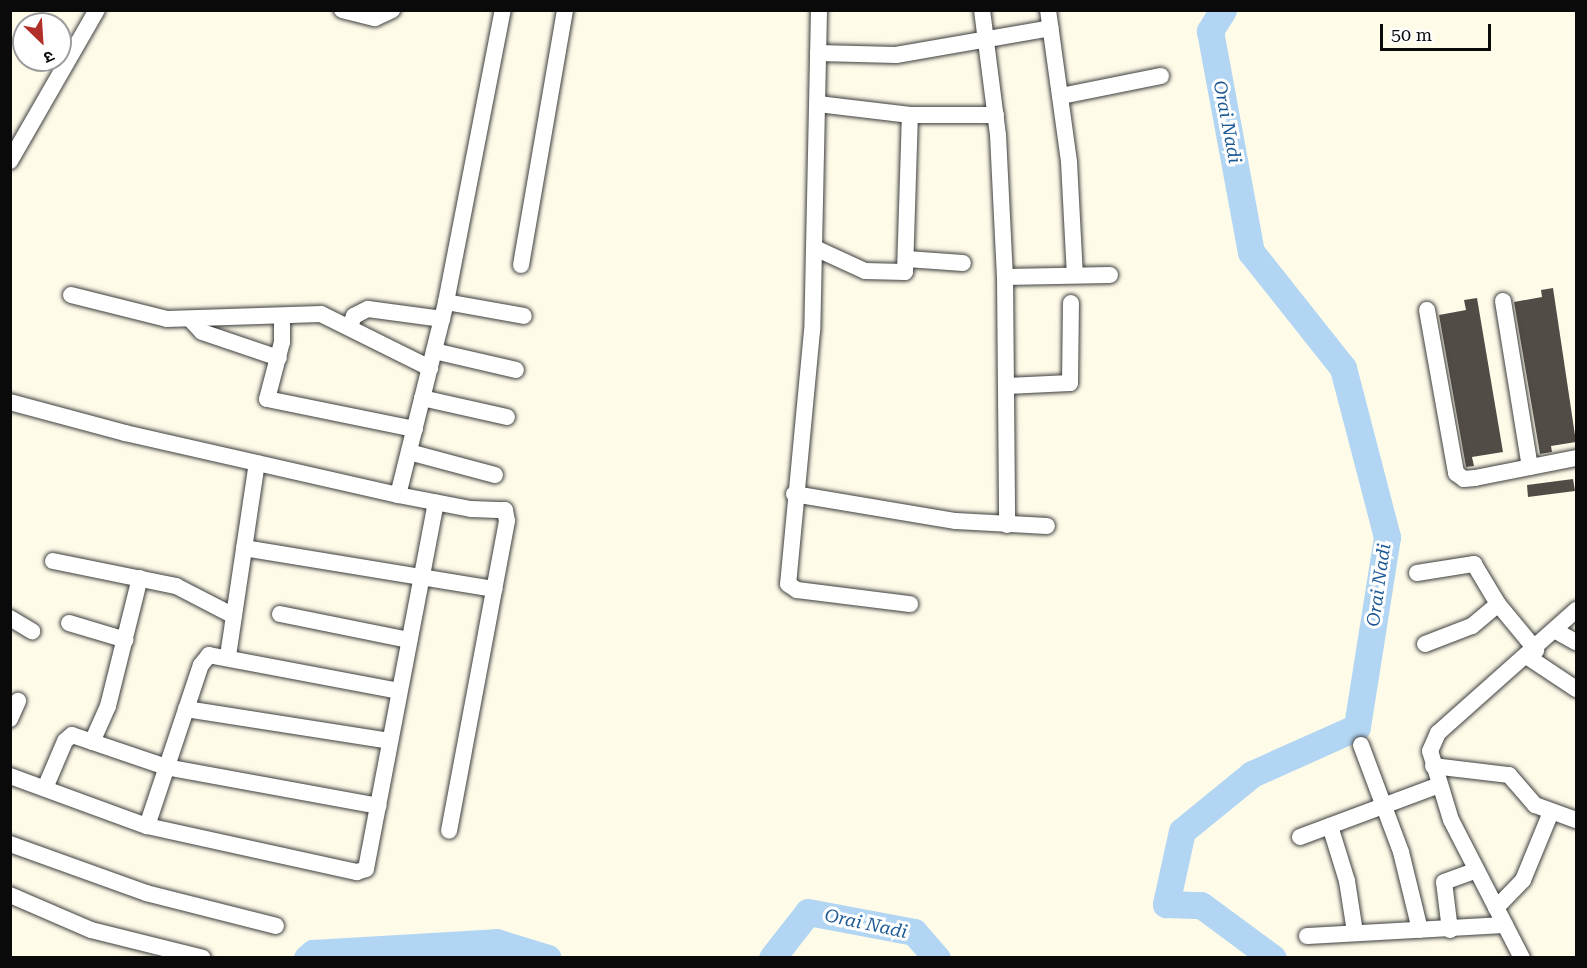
<!DOCTYPE html>
<meta charset="utf-8">
<style>
body{margin:0}
#map{position:relative;width:1587px;height:968px;overflow:hidden;background:#fefbe9;font-family:"Roboto Serif","Noto Sans Devanagari",serif}
div>[style]{position:absolute}
.river>*{height:27px;margin:-13.5px;padding:0 13.5px;transform-origin:13.5px;border-radius:13.5px;background:#b1d5f2}
.building>*{inset:0;background:#524c47}
.roads{filter:drop-shadow(0 0 2px #3d3d3d) drop-shadow(0 0 2px #3d3d3d)}
.minor>*{height:16px;margin:-8px;padding:0 8px;transform-origin:8px;border-radius:8px;background:#fff}
span{translate:-50% -50%;white-space:nowrap;text-align:center;line-height:1.15;-webkit-text-stroke:6px #fff;paint-order:stroke}
.water-label{font-size:18px;color:#1c5894;font-style:italic}
.frame{position:absolute;inset:0;border:12px solid #0a0a0a;pointer-events:none}
.north{position:absolute;left:12px;top:12px;width:60px;height:60px;box-sizing:border-box;background:#fff;border:2px solid #9d9d9d;border-radius:50%;rotate:155deg;font-size:16px;font-weight:700;line-height:24px;text-align:center;color:#0a0a0a}
.north::after{content:'';display:block;margin:auto;width:21px;height:27px;background:#b12e2b;clip-path:polygon(50% 0,100% 100%,50% 72%,0 100%)}
.scale{position:absolute;left:1380px;top:24px;width:111px;height:27px;box-sizing:border-box;border:3px solid #0a0a0a;border-top:0;padding-left:8px;font-size:18px;line-height:21px;white-space:nowrap;color:#0a0a0a;-webkit-text-stroke:4px #fff;paint-order:stroke}
</style>
<div id="map">
<div class="river">
<i style="left:1223px;top:10px;width:25px;rotate:122deg"></i>
<i style="left:1210px;top:31px;width:225px;rotate:79.5deg"></i>
<i style="left:1251px;top:252px;width:148px;rotate:51.6deg"></i>
<i style="left:1343px;top:368px;width:175px;rotate:75.4deg"></i>
<i style="left:1387px;top:537px;width:192px;rotate:99deg"></i>
<i style="left:1357px;top:727px;width:115px;rotate:155.9deg"></i>
<i style="left:1252px;top:774px;width:90px;rotate:140.8deg"></i>
<i style="left:1182px;top:831px;width:75px;rotate:102.4deg"></i>
<i style="left:1166px;top:904px;width:35px;rotate:2deg"></i>
<i style="left:1201px;top:905px;width:89px;rotate:36.4deg"></i>
<i style="left:307px;top:958px;width:8px;rotate:-40deg"></i>
<i style="left:313px;top:953px;width:183px;rotate:-3.4deg"></i>
<i style="left:496px;top:942px;width:54px;rotate:17.1deg"></i>
<i style="left:772px;top:958px;width:58px;rotate:-52deg"></i>
<i style="left:808px;top:912px;width:108px;rotate:10.7deg"></i>
<i style="left:914px;top:932px;width:35px;rotate:49deg"></i>
</div>
<div class="building">
<i style="clip-path:polygon(1553px 288px,1576px 442px,1551px 446px,1552px 452px,1540px 454px,1514px 302px,1542px 297px,1541px 290px)"></i>
<i style="clip-path:polygon(1477px 298px,1503px 452px,1472px 457px,1474px 466px,1466px 467px,1439px 315px,1466px 310px,1464px 300px)"></i>
<i style="clip-path:polygon(1573px 479px,1575px 491px,1528px 497px,1527px 485px)"></i>
</div>
<div class="roads">
<div class="minor">
<i style="left:342px;top:10px;width:34px;rotate:14deg"></i>
<i style="left:375px;top:18px;width:19px;rotate:-25deg"></i>
<i style="left:819px;top:10px;width:321px;rotate:91.2deg"></i>
<i style="left:812px;top:331px;width:254px;rotate:95.4deg"></i>
<i style="left:788px;top:584px;width:11px;rotate:34deg"></i>
<i style="left:797px;top:590px;width:114px;rotate:7.1deg"></i>
<i style="left:982px;top:10px;width:126px;rotate:82.7deg"></i>
<i style="left:998px;top:135px;width:142px;rotate:87.2deg"></i>
<i style="left:1005px;top:277px;width:248px;rotate:89.5deg"></i>
<i style="left:1048px;top:10px;width:153px;rotate:82.1deg"></i>
<i style="left:1069px;top:162px;width:113px;rotate:87deg"></i>
<i style="left:818px;top:53px;width:78px;rotate:1.5deg"></i>
<i style="left:896px;top:55px;width:157px;rotate:-9.9deg"></i>
<i style="left:1061px;top:96px;width:102px;rotate:-11.3deg"></i>
<i style="left:818px;top:104px;width:93px;rotate:6.8deg"></i>
<i style="left:910px;top:115px;width:86px"></i>
<i style="left:10px;top:161px;width:174px;rotate:-60.1deg"></i>
<i style="left:815px;top:248px;width:55px;rotate:24.7deg"></i>
<i style="left:865px;top:271px;width:40px;rotate:1.4deg"></i>
<i style="left:905px;top:272px;width:157px;rotate:-88.2deg"></i>
<i style="left:907px;top:259px;width:56px;rotate:4.1deg"></i>
<i style="left:521px;top:265px;width:259px;rotate:-80.2deg"></i>
<i style="left:1005px;top:277px;width:105px;rotate:-1.1deg"></i>
<i style="left:71px;top:295px;width:99px;rotate:14deg"></i>
<i style="left:167px;top:319px;width:154px;rotate:-1.9deg"></i>
<i style="left:321px;top:314px;width:122px;rotate:26.4deg"></i>
<i style="left:1503px;top:301px;width:168px;rotate:80.8deg"></i>
<i style="left:446px;top:302px;width:79px;rotate:10.2deg"></i>
<i style="left:1427px;top:310px;width:166px;rotate:79.9deg"></i>
<i style="left:1456px;top:473px;width:10px;rotate:37deg"></i>
<i style="left:1464px;top:479px;width:11px;rotate:-5deg"></i>
<i style="left:1475px;top:478px;width:103px;rotate:-11.2deg"></i>
<i style="left:282px;top:316px;width:26px;rotate:90deg"></i>
<i style="left:282px;top:342px;width:59px;rotate:104.7deg"></i>
<i style="left:267px;top:399px;width:151px;rotate:11.5deg"></i>
<i style="left:191px;top:320px;width:16px;rotate:47deg"></i>
<i style="left:202px;top:332px;width:81px;rotate:18.7deg"></i>
<i style="left:350px;top:326px;width:11px;rotate:-68deg"></i>
<i style="left:354px;top:316px;width:16px;rotate:-27deg"></i>
<i style="left:368px;top:309px;width:75px;rotate:7.7deg"></i>
<i style="left:434px;top:351px;width:84px;rotate:13deg"></i>
<i style="left:1007px;top:386px;width:63px;rotate:-2.7deg"></i>
<i style="left:1070px;top:383px;width:80px;rotate:-89.3deg"></i>
<i style="left:422px;top:398px;width:87px;rotate:12.6deg"></i>
<i style="left:10px;top:402px;width:119px;rotate:15.1deg"></i>
<i style="left:125px;top:433px;width:280px;rotate:12.8deg"></i>
<i style="left:398px;top:495px;width:74px;rotate:10.9deg"></i>
<i style="left:471px;top:509px;width:34px;rotate:2deg"></i>
<i style="left:505px;top:510px;width:11px;rotate:80deg"></i>
<i style="left:507px;top:521px;width:315px;rotate:100.6deg"></i>
<i style="left:409px;top:452px;width:89px;rotate:15deg"></i>
<i style="left:794px;top:494px;width:164px;rotate:9.5deg"></i>
<i style="left:956px;top:521px;width:91px;rotate:3.1deg"></i>
<i style="left:398px;top:495px;width:199px;rotate:-76deg"></i>
<i style="left:446px;top:302px;width:298px;rotate:-79deg"></i>
<i style="left:244px;top:548px;width:254px;rotate:9.3deg"></i>
<i style="left:53px;top:561px;width:126px;rotate:11.5deg"></i>
<i style="left:176px;top:586px;width:65px;rotate:27.3deg"></i>
<i style="left:1417px;top:573px;width:58px;rotate:-9deg"></i>
<i style="left:1474px;top:564px;width:47px;rotate:59deg"></i>
<i style="left:1498px;top:604px;width:60px;rotate:50.4deg"></i>
<i style="left:280px;top:614px;width:132px;rotate:11.4deg"></i>
<i style="left:10px;top:618px;width:26px;rotate:31deg"></i>
<i style="left:69px;top:623px;width:59px;rotate:16.6deg"></i>
<i style="left:1556px;top:631px;width:23px;rotate:29deg"></i>
<i style="left:1425px;top:644px;width:50px;rotate:-21deg"></i>
<i style="left:1472px;top:626px;width:34px;rotate:-40deg"></i>
<i style="left:228px;top:656px;width:195px;rotate:-81.5deg"></i>
<i style="left:1528px;top:657px;width:58px;rotate:33.7deg"></i>
<i style="left:186px;top:709px;width:206px;rotate:8.9deg"></i>
<i style="left:10px;top:719px;width:20px;rotate:-66deg"></i>
<i style="left:92px;top:742px;width:39px;rotate:-66deg"></i>
<i style="left:108px;top:706px;width:132px;rotate:-76deg"></i>
<i style="left:1361px;top:745px;width:114px;rotate:69.5deg"></i>
<i style="left:1401px;top:852px;width:80px;rotate:76.3deg"></i>
<i style="left:1433px;top:766px;width:77px;rotate:6.8deg"></i>
<i style="left:1509px;top:775px;width:40px;rotate:49deg"></i>
<i style="left:1535px;top:805px;width:44px;rotate:20.1deg"></i>
<i style="left:10px;top:776px;width:146px;rotate:20.1deg"></i>
<i style="left:147px;top:826px;width:215px;rotate:12.4deg"></i>
<i style="left:357px;top:872px;width:9px;rotate:-18deg"></i>
<i style="left:366px;top:869px;width:373px;rotate:-79.2deg"></i>
<i style="left:45px;top:788px;width:51px;rotate:-66.9deg"></i>
<i style="left:65px;top:741px;width:9px;rotate:-41deg"></i>
<i style="left:72px;top:735px;width:99px;rotate:18.8deg"></i>
<i style="left:166px;top:767px;width:216px;rotate:10.4deg"></i>
<i style="left:147px;top:826px;width:170px;rotate:-71.5deg"></i>
<i style="left:201px;top:665px;width:13px;rotate:-51deg"></i>
<i style="left:209px;top:655px;width:193px;rotate:10.7deg"></i>
<i style="left:1330px;top:826px;width:58px;rotate:72.8deg"></i>
<i style="left:1347px;top:881px;width:52px;rotate:81.1deg"></i>
<i style="left:1300px;top:837px;width:148px;rotate:-20.5deg"></i>
<i style="left:10px;top:844px;width:145px;rotate:19.8deg"></i>
<i style="left:146px;top:893px;width:134px;rotate:14.2deg"></i>
<i style="left:10px;top:895px;width:88px;rotate:23.4deg"></i>
<i style="left:91px;top:930px;width:115px;rotate:14deg"></i>
<i style="left:1496px;top:908px;width:39px;rotate:-46deg"></i>
<i style="left:1523px;top:880px;width:74px;rotate:-67.6deg"></i>
<i style="left:1450px;top:930px;width:48px;rotate:-97.1deg"></i>
<i style="left:1444px;top:882px;width:33px;rotate:-20deg"></i>
<i style="left:1307px;top:936px;width:198px;rotate:-3.2deg"></i>
<i style="left:1522px;top:958px;width:155px;rotate:-117.2deg"></i>
<i style="left:1451px;top:820px;width:72px;rotate:-106.9deg"></i>
<i style="left:1430px;top:751px;width:20px;rotate:-66deg"></i>
<i style="left:1438px;top:733px;width:185px;rotate:-41.7deg"></i>
</div>
</div>
<div class="water-label">
<span style="left:1227px;top:122px;rotate:79deg">Orai Nadi</span>
<span style="left:1379px;top:585px;rotate:-82deg">Orai Nadi</span>
<span style="left:866px;top:924px;rotate:12deg">Orai Nadi</span>
</div>
<div class="frame"></div>
<div class="north">उ</div>
<div class="scale">50 m</div>
</div>
